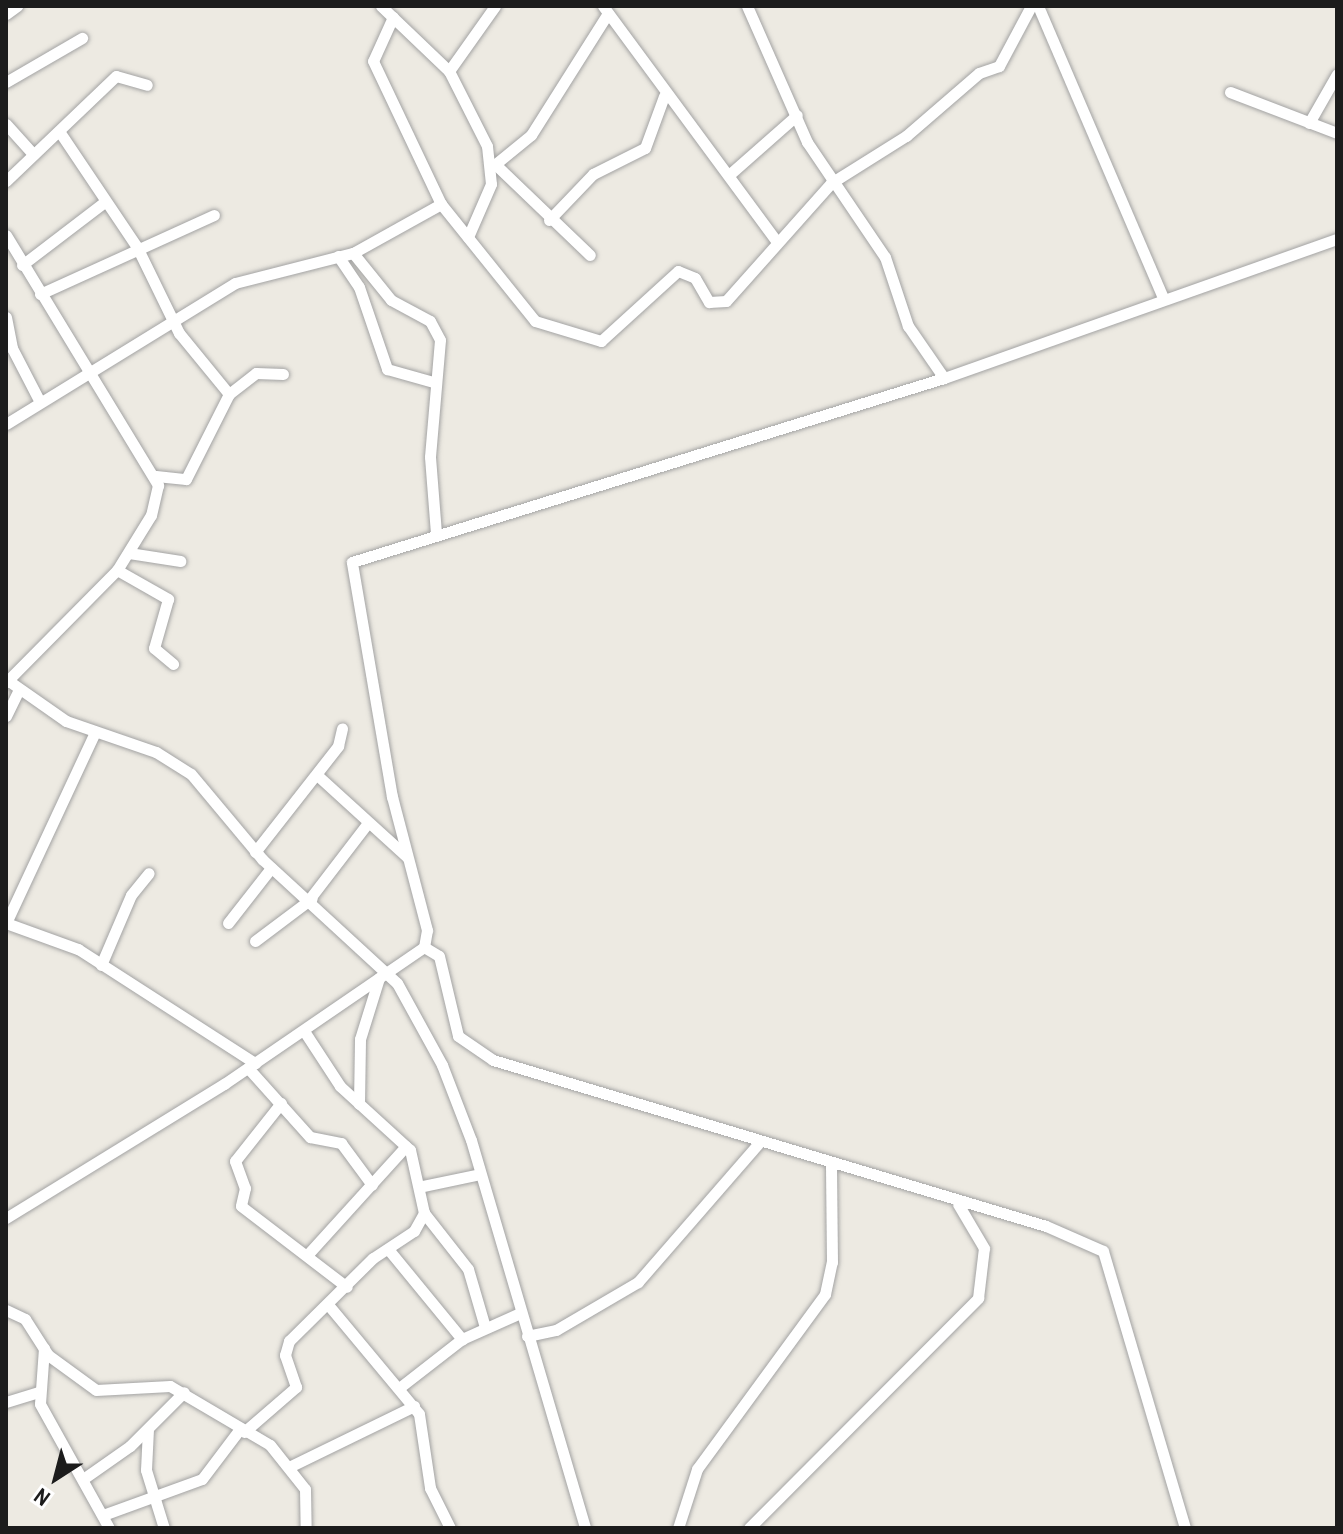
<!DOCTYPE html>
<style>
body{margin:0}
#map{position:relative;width:1343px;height:1534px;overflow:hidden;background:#edeae2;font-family:"Archivo Narrow",sans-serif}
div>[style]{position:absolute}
.roads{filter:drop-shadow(0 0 2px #a3a3a3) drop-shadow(0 0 2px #a3a3a3)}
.minor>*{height:11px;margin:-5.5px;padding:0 5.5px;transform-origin:5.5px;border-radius:5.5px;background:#fff}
span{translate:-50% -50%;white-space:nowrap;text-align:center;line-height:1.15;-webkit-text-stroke:6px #fff;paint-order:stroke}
.frame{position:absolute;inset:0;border:8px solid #1c1c1c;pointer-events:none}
.north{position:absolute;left:16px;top:1438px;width:80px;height:80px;-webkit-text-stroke:6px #fff;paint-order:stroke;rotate:216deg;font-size:22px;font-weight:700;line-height:32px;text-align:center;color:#1c1c1c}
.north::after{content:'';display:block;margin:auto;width:28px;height:36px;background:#1c1c1c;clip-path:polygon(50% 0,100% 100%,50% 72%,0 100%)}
</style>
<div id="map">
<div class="roads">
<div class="minor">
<i style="left:381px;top:6px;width:94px;rotate:43.7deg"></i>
<i style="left:449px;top:71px;width:84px;rotate:63.1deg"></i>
<i style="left:487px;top:146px;width:38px;rotate:84deg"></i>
<i style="left:491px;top:184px;width:58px;rotate:113.5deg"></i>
<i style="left:603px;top:6px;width:293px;rotate:53.6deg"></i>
<i style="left:747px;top:6px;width:149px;rotate:66.2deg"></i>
<i style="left:807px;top:142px;width:139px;rotate:55.9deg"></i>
<i style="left:885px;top:257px;width:73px;rotate:71.6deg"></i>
<i style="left:908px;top:326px;width:63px;rotate:55.3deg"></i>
<i style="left:1038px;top:6px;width:318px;rotate:66.8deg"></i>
<i style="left:6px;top:14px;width:14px;rotate:-36deg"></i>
<i style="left:393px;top:17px;width:48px;rotate:114.4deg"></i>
<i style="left:373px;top:61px;width:158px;rotate:64.6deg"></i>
<i style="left:441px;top:204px;width:150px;rotate:51.2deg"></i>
<i style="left:535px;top:321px;width:69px;rotate:16.9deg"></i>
<i style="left:601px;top:341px;width:104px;rotate:-42.3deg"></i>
<i style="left:678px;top:271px;width:18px;rotate:22deg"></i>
<i style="left:695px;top:278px;width:28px;rotate:60deg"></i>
<i style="left:709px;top:302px;width:17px;rotate:-3deg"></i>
<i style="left:726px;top:301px;width:158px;rotate:-48.3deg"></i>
<i style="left:831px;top:183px;width:89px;rotate:-32.1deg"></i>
<i style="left:906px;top:136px;width:96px;rotate:-40.8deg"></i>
<i style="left:979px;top:73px;width:21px;rotate:-19deg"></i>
<i style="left:999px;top:66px;width:68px;rotate:-61.9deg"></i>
<i style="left:449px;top:71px;width:80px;rotate:-54.7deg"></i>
<i style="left:6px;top:82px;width:88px;rotate:-30.1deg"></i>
<i style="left:1230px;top:92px;width:115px;rotate:21deg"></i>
<i style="left:1309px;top:123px;width:56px;rotate:-60.3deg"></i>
<i style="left:6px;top:124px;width:40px;rotate:48deg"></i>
<i style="left:61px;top:134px;width:136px;rotate:56.1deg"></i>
<i style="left:137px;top:247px;width:96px;rotate:64deg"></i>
<i style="left:179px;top:333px;width:79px;rotate:50.7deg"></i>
<i style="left:496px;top:165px;width:130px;rotate:43.8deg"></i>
<i style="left:493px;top:166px;width:49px;rotate:-39.2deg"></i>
<i style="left:531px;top:135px;width:144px;rotate:-57.7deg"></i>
<i style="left:730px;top:174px;width:89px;rotate:-41.4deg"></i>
<i style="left:6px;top:181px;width:152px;rotate:-43.7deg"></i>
<i style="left:116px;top:76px;width:32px;rotate:16deg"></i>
<i style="left:549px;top:220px;width:64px;rotate:-46.3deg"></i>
<i style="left:593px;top:174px;width:58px;rotate:-26.6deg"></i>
<i style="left:645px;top:148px;width:55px;rotate:-69.9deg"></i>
<i style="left:6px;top:235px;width:293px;rotate:58.7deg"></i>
<i style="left:158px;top:485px;width:31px;rotate:103deg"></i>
<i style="left:151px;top:515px;width:65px;rotate:121.7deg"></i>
<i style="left:117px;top:570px;width:158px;rotate:134.7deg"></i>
<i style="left:353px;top:253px;width:60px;rotate:51deg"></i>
<i style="left:391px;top:300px;width:44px;rotate:28.3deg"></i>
<i style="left:430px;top:321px;width:21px;rotate:62deg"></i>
<i style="left:440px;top:340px;width:117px;rotate:94.9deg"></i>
<i style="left:430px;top:457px;width:77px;rotate:85.5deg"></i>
<i style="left:338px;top:256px;width:37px;rotate:56deg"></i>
<i style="left:359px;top:287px;width:87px;rotate:71.1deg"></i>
<i style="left:387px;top:369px;width:48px;rotate:15.8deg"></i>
<i style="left:22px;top:265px;width:102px;rotate:-37.4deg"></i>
<i style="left:40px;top:294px;width:191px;rotate:-24.4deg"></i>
<i style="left:6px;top:317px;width:32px;rotate:79deg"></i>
<i style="left:12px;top:348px;width:61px;rotate:62.6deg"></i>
<i style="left:6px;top:424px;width:269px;rotate:-31.6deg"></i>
<i style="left:235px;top:283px;width:122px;rotate:-14.3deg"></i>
<i style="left:353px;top:253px;width:101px;rotate:-29.1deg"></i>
<i style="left:156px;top:476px;width:30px;rotate:6deg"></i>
<i style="left:186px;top:479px;width:95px;rotate:-63.2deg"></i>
<i style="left:229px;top:394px;width:34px;rotate:-38deg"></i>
<i style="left:256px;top:373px;width:27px;rotate:2deg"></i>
<i style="left:129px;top:553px;width:52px;rotate:8.9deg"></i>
<i style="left:117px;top:570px;width:59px;rotate:29.6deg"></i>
<i style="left:168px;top:599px;width:51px;rotate:105.9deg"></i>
<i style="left:154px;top:648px;width:25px;rotate:40deg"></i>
<i style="left:6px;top:679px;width:73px;rotate:35deg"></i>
<i style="left:66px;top:721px;width:95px;rotate:19deg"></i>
<i style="left:156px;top:752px;width:41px;rotate:32.2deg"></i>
<i style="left:191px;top:774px;width:111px;rotate:50.1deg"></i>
<i style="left:262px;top:859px;width:183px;rotate:42.6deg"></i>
<i style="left:397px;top:983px;width:94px;rotate:61.2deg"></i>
<i style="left:442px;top:1065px;width:80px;rotate:68.9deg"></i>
<i style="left:471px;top:1140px;width:404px;rotate:73.6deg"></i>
<i style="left:6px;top:716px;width:30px;rotate:-64deg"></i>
<i style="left:317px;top:775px;width:122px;rotate:42.3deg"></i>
<i style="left:255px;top:852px;width:135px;rotate:-51.9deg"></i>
<i style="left:338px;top:746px;width:18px;rotate:-77deg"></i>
<i style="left:311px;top:897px;width:92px;rotate:-52.5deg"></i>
<i style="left:6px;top:923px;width:77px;rotate:19.9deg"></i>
<i style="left:78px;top:949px;width:211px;rotate:32.8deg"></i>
<i style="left:6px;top:923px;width:208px;rotate:-65deg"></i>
<i style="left:228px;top:923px;width:70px;rotate:-52deg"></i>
<i style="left:255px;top:941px;width:71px;rotate:-37deg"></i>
<i style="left:424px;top:947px;width:17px;rotate:31deg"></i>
<i style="left:439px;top:956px;width:82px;rotate:76.6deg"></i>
<i style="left:458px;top:1036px;width:42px;rotate:34.4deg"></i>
<i style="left:493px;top:1060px;width:577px;rotate:16.71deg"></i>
<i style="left:1046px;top:1226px;width:62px;rotate:23.7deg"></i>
<i style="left:1103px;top:1251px;width:289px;rotate:73.5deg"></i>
<i style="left:101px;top:965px;width:76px;rotate:-66.8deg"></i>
<i style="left:131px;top:895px;width:28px;rotate:-51deg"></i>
<i style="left:248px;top:1068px;width:93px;rotate:48.1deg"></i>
<i style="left:310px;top:1137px;width:32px;rotate:11deg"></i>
<i style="left:341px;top:1143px;width:52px;rotate:53.6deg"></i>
<i style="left:281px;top:1103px;width:74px;rotate:128.4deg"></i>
<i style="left:235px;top:1161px;width:29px;rotate:70deg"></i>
<i style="left:245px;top:1188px;width:18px;rotate:103deg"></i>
<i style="left:241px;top:1206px;width:133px;rotate:37.4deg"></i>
<i style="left:359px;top:1104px;width:65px;rotate:-89.1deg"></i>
<i style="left:360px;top:1039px;width:64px;rotate:-72.7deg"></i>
<i style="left:423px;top:1186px;width:58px;rotate:-11.9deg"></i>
<i style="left:424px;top:1213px;width:71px;rotate:51.8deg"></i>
<i style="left:468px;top:1269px;width:60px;rotate:73.7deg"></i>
<i style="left:6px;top:1218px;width:256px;rotate:-31.6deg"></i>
<i style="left:224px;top:1084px;width:242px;rotate:-34.4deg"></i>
<i style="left:424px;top:947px;width:17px;rotate:-80deg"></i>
<i style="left:427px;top:930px;width:138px;rotate:-104.7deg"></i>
<i style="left:392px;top:797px;width:238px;rotate:-99.7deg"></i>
<i style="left:352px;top:562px;width:620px;rotate:-17.27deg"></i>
<i style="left:944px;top:378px;width:417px;rotate:-19.5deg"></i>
<i style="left:388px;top:1249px;width:117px;rotate:50.6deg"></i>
<i style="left:309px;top:1253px;width:144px;rotate:-47.8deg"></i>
<i style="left:330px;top:1307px;width:139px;rotate:50.2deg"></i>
<i style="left:419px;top:1414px;width:75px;rotate:81.5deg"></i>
<i style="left:430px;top:1488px;width:45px;rotate:63.4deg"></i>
<i style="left:6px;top:1310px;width:21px;rotate:25deg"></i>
<i style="left:25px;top:1319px;width:43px;rotate:57.4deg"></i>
<i style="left:48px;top:1355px;width:59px;rotate:36.1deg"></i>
<i style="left:96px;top:1390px;width:74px;rotate:-3.1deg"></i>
<i style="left:170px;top:1386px;width:116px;rotate:30.5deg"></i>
<i style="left:270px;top:1445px;width:56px;rotate:51.5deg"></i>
<i style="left:305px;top:1489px;width:39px;rotate:89deg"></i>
<i style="left:527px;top:1336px;width:30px;rotate:-12deg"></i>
<i style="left:556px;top:1330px;width:95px;rotate:-30.3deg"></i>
<i style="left:638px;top:1282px;width:183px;rotate:-49deg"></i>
<i style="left:44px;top:1348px;width:56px;rotate:94.1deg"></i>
<i style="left:40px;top:1404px;width:142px;rotate:60.9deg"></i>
<i style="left:399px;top:1388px;width:80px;rotate:-37.9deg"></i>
<i style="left:462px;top:1339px;width:64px;rotate:-24.1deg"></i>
<i style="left:6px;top:1402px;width:34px;rotate:-17deg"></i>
<i style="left:148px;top:1429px;width:41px;rotate:92.8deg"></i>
<i style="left:146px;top:1470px;width:61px;rotate:72.8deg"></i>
<i style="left:244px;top:1432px;width:69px;rotate:-40.9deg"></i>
<i style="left:296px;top:1387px;width:34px;rotate:-109deg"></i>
<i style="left:285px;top:1355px;width:15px;rotate:-74deg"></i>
<i style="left:289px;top:1341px;width:118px;rotate:-44.7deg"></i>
<i style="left:373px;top:1258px;width:49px;rotate:-33.4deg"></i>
<i style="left:414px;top:1231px;width:21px;rotate:-61deg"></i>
<i style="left:424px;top:1213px;width:65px;rotate:-102.5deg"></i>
<i style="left:410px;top:1150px;width:95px;rotate:-137.6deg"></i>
<i style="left:340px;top:1086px;width:66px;rotate:-123.2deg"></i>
<i style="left:291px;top:1466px;width:137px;rotate:-26deg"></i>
<i style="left:83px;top:1479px;width:57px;rotate:-35.1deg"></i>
<i style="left:130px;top:1446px;width:76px;rotate:-45deg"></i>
<i style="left:103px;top:1515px;width:105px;rotate:-20deg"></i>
<i style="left:202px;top:1479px;width:61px;rotate:-52.9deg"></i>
<i style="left:678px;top:1528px;width:62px;rotate:-72.1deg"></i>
<i style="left:697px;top:1469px;width:217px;rotate:-53.8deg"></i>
<i style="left:825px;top:1294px;width:33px;rotate:-78deg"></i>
<i style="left:832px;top:1262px;width:96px;rotate:-90.6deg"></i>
<i style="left:749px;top:1528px;width:325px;rotate:-45.1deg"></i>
<i style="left:978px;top:1298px;width:50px;rotate:-83.2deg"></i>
<i style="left:984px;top:1248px;width:51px;rotate:-120.6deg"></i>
</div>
</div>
<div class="frame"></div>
<div class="north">N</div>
</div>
